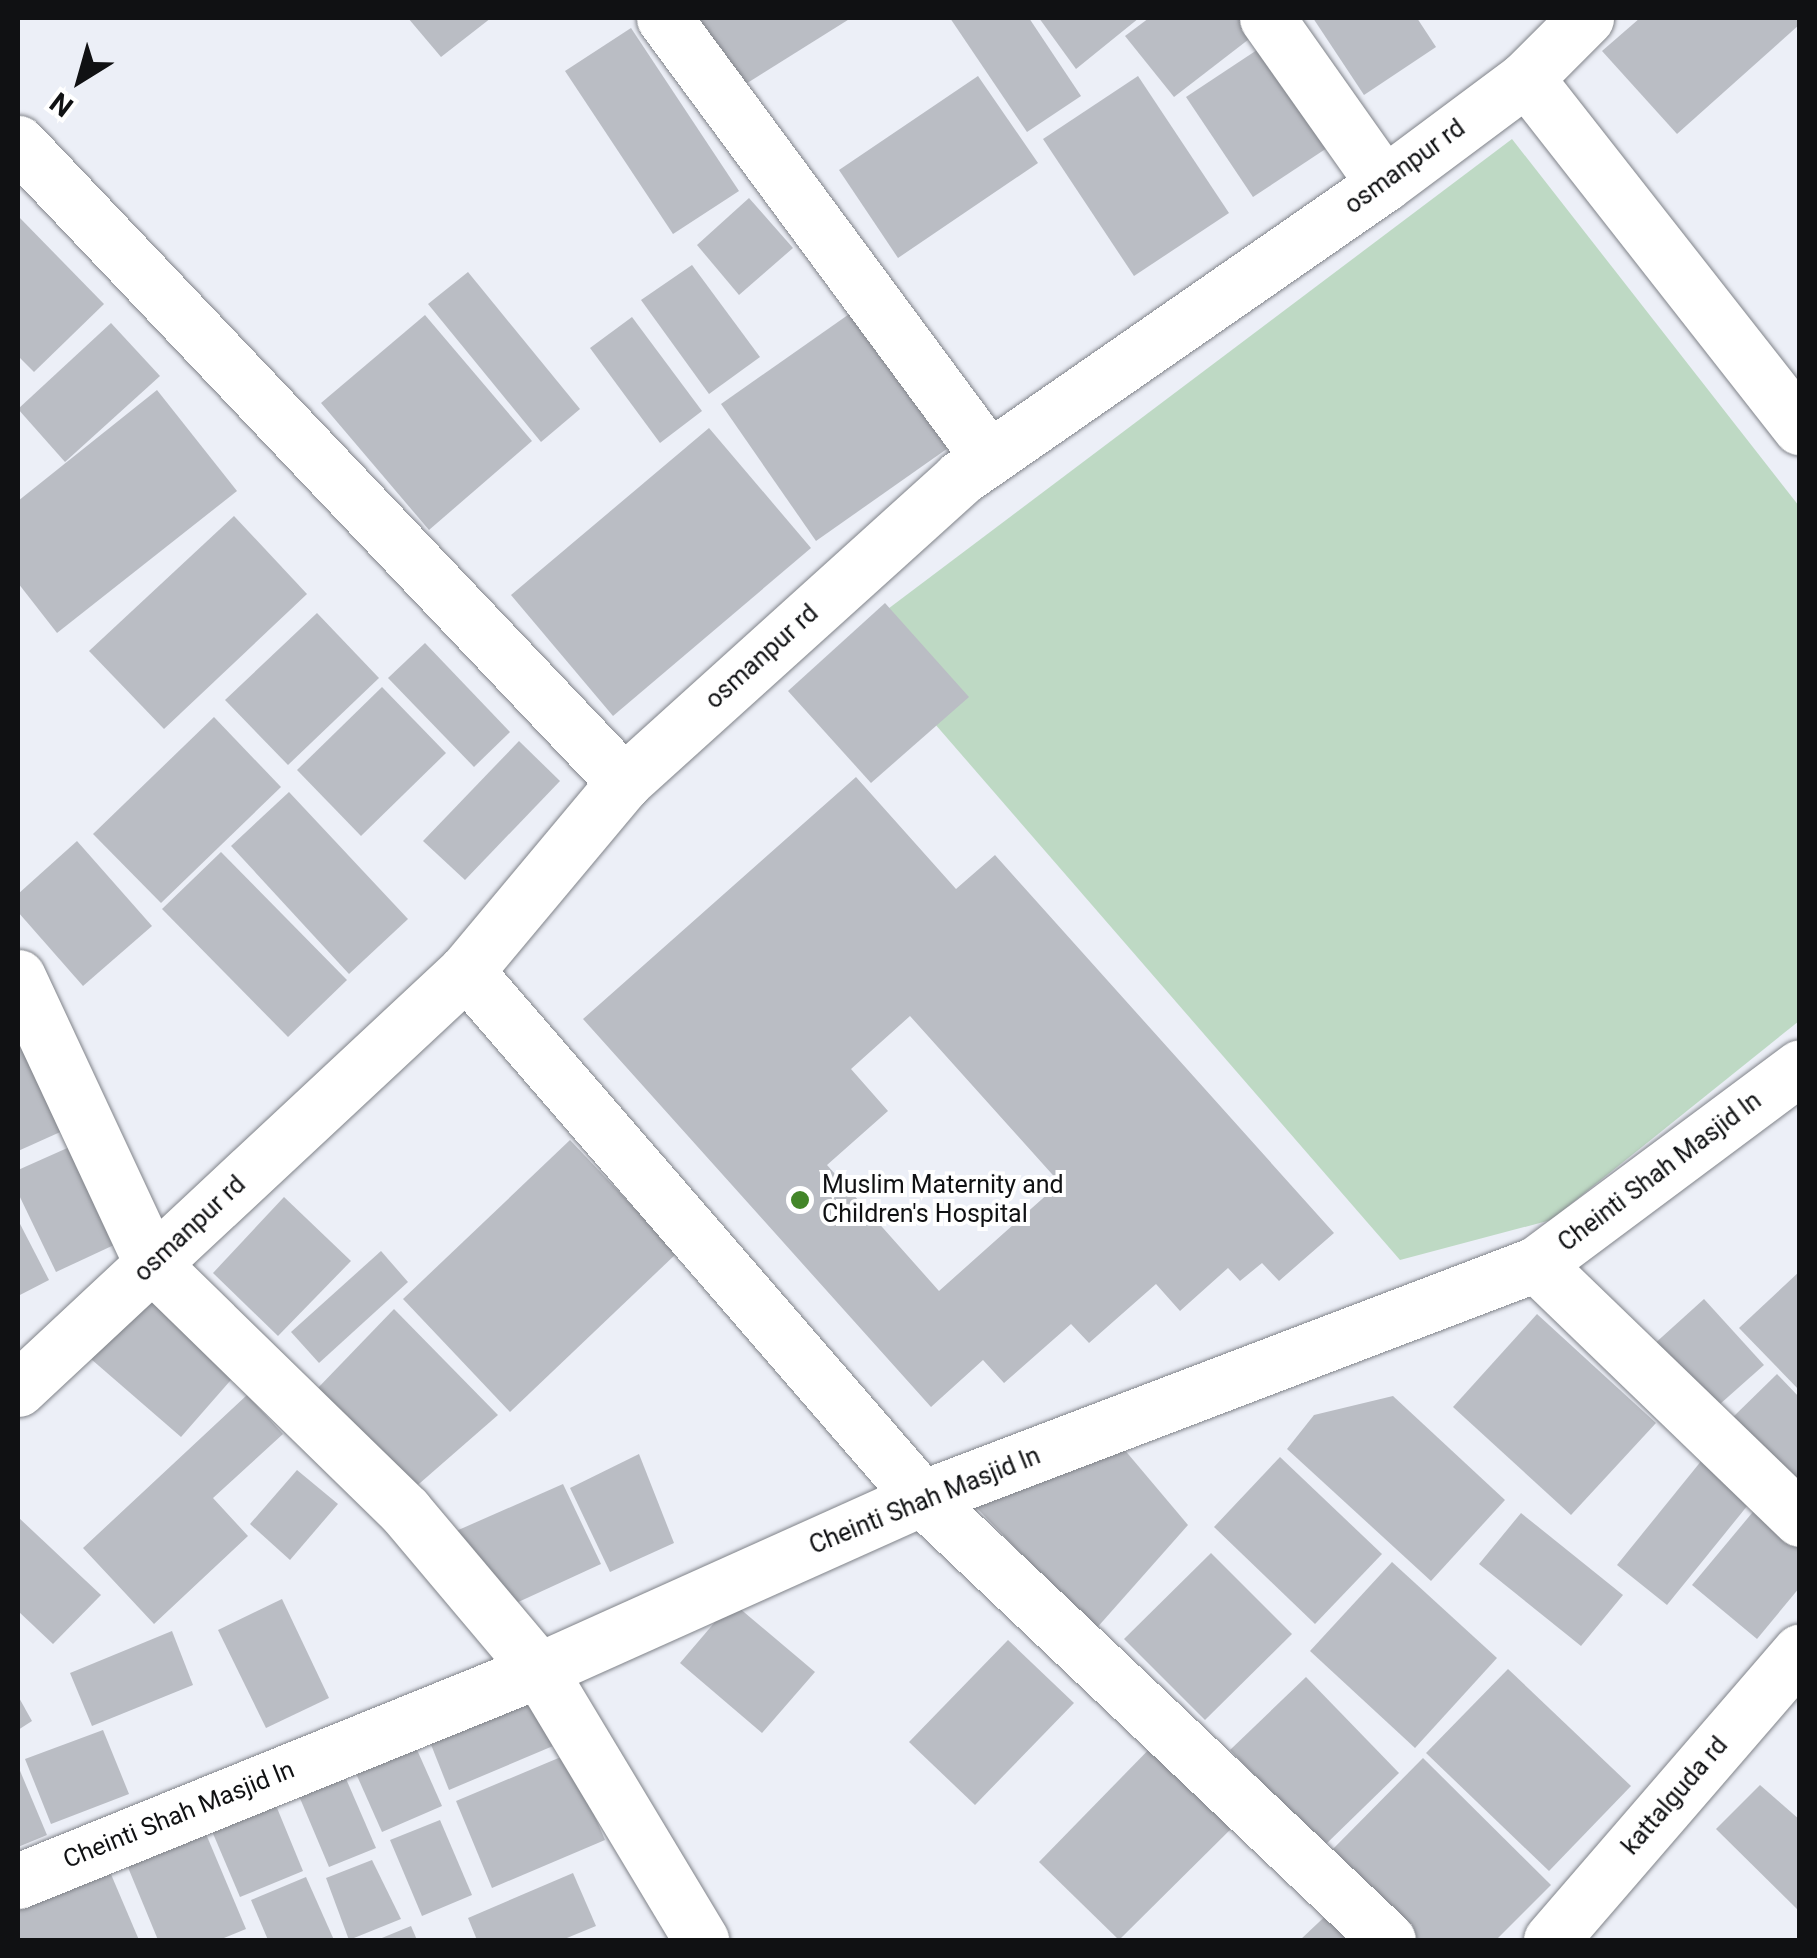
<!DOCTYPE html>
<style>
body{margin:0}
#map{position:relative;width:1817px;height:1958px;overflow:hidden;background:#eceff7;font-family:Roboto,sans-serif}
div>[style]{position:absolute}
.green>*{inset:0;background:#bed9c4}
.building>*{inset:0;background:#babdc4}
.roads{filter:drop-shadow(0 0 2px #808389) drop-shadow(0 0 2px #808389)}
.minor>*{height:55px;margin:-27.5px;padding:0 27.5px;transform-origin:27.5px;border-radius:27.5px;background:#fff}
.dots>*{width:28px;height:28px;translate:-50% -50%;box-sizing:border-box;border:5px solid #fff;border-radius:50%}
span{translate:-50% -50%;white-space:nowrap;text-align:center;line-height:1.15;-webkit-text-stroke:8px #fff;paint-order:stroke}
.street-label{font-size:25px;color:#101113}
.poi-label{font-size:25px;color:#101113}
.left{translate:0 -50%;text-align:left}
.frame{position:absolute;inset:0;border:20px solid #101113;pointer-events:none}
.north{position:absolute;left:30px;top:30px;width:100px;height:100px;-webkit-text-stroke:8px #fff;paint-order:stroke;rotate:217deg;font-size:28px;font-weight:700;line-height:40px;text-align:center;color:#101113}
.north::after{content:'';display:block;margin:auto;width:35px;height:45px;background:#101113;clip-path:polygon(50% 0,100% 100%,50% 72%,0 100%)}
</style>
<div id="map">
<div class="green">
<i style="clip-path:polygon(1512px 139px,1799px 506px,1799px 1021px,1551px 1220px,1400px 1260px,856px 633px)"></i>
</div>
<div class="building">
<i style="clip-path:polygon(408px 18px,491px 18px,441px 57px)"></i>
<i style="clip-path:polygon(686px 18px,851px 18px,733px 92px)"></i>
<i style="clip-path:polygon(950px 18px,1029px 18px,1081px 96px,1027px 132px)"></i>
<i style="clip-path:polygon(1039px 18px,1139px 18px,1076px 69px)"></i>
<i style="clip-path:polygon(1149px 18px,1239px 18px,1253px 36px,1174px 97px,1125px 36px)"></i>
<i style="clip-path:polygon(1313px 18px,1417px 18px,1436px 47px,1364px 95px)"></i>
<i style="clip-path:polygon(1640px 18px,1800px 18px,1800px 24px,1677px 134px,1602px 51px)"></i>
<i style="clip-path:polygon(631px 28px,739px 191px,673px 234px,565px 71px)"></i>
<i style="clip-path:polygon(1263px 46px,1330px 146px,1253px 197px,1186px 97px)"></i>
<i style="clip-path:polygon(978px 76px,1038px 163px,898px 258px,839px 170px)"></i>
<i style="clip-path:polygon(1138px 76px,1229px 213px,1134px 276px,1043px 139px)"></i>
<i style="clip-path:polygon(749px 198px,793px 248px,739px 295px,697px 245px)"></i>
<i style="clip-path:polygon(18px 216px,104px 304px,34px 372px,18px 356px)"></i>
<i style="clip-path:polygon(692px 265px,760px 357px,709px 394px,641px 300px)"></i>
<i style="clip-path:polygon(468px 272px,580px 409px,541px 442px,428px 304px)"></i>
<i style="clip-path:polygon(855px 310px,951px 446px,816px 541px,721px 404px)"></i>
<i style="clip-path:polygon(425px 315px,532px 441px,429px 530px,321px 403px)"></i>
<i style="clip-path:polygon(632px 317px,702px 411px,660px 443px,590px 348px)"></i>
<i style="clip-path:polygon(111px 323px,160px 376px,65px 462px,18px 409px)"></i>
<i style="clip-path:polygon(157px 390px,237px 491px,57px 633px,18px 583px,18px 501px)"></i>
<i style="clip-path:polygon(709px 428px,811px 548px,613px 716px,511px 595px)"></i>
<i style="clip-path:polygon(234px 516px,307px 594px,164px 729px,89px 651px)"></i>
<i style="clip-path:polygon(885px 603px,969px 697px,871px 783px,788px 691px)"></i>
<i style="clip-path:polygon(317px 613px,379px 678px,288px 765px,225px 700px)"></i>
<i style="clip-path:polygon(425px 643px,510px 732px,474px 767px,388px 678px)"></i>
<i style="clip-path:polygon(382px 687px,446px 753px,361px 836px,297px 770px)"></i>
<i style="clip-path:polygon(214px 717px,281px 787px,161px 903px,93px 834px)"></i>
<i style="clip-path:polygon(519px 741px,560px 781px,465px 880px,423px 841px)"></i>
<i style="clip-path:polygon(evenodd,856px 777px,956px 889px,995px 855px,1334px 1233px,1279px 1281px,1262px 1263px,1240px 1281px,1228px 1268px,1180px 1311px,1156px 1284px,1089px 1343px,1071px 1324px,1004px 1383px,983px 1360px,931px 1407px,583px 1019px,856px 777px,910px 1016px,1060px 1183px,939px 1291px,827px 1165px,888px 1111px,851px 1069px,910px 1016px)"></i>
<i style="clip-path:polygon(289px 792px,408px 919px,349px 974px,231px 846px)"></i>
<i style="clip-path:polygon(77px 841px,152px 926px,83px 986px,18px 912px,18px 894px)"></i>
<i style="clip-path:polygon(221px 852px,347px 980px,288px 1037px,162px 909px)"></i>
<i style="clip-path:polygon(18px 1023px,67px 1129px,18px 1151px)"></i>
<i style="clip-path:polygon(570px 1140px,677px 1253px,510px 1412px,403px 1299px)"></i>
<i style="clip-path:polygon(83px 1141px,129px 1238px,56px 1272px,18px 1193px,18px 1170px)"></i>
<i style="clip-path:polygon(284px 1197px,351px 1261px,278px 1336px,213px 1273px)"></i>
<i style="clip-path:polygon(18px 1220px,49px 1280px,18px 1296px)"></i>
<i style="clip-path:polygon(381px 1251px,408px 1282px,319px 1363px,291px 1332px)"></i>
<i style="clip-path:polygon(1800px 1271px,1800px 1391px,1739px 1328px)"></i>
<i style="clip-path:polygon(145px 1296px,237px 1373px,181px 1437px,91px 1359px)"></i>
<i style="clip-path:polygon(1704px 1299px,1764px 1365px,1711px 1412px,1652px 1346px)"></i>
<i style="clip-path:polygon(394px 1309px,498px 1415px,412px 1490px,315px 1391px)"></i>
<i style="clip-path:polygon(1537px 1314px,1656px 1423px,1571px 1515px,1453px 1407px)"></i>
<i style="clip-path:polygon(1777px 1374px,1800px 1398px,1800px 1492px,1730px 1420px)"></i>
<i style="clip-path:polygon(247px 1395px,283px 1434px,213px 1498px,248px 1536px,154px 1624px,83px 1548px)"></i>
<i style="clip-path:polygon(1393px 1396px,1505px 1500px,1431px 1581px,1287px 1449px,1314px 1415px)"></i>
<i style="clip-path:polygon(1118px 1442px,1188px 1525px,1095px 1630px,973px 1504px)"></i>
<i style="clip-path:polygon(639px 1454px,674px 1543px,610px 1572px,570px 1488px)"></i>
<i style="clip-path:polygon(1280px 1457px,1382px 1554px,1315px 1624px,1214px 1527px)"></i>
<i style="clip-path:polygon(1702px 1460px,1752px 1500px,1667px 1605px,1617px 1565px)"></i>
<i style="clip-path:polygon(297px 1470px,338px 1504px,290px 1560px,250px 1524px)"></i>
<i style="clip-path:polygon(563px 1484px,601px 1564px,499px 1611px,447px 1535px)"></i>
<i style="clip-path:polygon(1757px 1507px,1800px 1541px,1800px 1587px,1757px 1639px,1692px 1585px)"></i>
<i style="clip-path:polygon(1521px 1513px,1623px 1595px,1581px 1646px,1479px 1564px)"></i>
<i style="clip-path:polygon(18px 1517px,101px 1595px,53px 1644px,18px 1611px)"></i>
<i style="clip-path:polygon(1211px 1553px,1292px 1634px,1205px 1720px,1124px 1639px)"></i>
<i style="clip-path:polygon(1392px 1562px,1497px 1658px,1415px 1748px,1310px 1651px)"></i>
<i style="clip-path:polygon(282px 1599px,329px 1698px,266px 1728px,218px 1630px)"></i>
<i style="clip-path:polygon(732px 1602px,815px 1672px,762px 1733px,680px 1663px)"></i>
<i style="clip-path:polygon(172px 1631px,193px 1685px,92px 1726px,70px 1673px)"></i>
<i style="clip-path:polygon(1008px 1640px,1074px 1703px,975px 1805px,909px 1742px)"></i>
<i style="clip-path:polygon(1508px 1669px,1631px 1786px,1549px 1871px,1426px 1753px)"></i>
<i style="clip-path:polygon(1306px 1677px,1399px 1773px,1324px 1846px,1230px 1750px)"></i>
<i style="clip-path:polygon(531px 1694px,553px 1746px,449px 1790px,428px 1737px)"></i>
<i style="clip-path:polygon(18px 1696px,32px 1721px,18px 1730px)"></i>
<i style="clip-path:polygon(103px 1730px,129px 1794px,51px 1824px,25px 1759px)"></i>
<i style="clip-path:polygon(410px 1734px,442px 1806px,382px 1832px,350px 1760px)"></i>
<i style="clip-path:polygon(1159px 1739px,1241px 1819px,1119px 1940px,1039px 1862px)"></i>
<i style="clip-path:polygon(568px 1754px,605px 1840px,492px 1888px,456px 1801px)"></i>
<i style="clip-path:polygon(337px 1758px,376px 1848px,329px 1867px,291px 1777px)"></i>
<i style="clip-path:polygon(1423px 1758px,1551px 1885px,1496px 1940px,1418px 1940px,1329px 1853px)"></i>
<i style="clip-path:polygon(18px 1766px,47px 1835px,18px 1847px)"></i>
<i style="clip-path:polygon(1760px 1785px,1800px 1820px,1800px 1912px,1716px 1829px)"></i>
<i style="clip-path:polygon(270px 1791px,303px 1871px,240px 1897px,206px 1817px)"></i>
<i style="clip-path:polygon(198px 1815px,246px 1929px,219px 1940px,158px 1940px,120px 1848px)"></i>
<i style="clip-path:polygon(440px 1820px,472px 1895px,422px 1916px,390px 1840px)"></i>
<i style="clip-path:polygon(372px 1860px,401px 1919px,349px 1940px,326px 1878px)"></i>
<i style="clip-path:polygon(110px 1872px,139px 1940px,18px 1940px,18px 1910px)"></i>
<i style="clip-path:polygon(573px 1873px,596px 1926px,562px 1940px,477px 1940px,468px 1918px)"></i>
<i style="clip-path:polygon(306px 1877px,334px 1940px,268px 1940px,251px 1900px)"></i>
<i style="clip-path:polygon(1336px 1906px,1370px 1940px,1300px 1940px)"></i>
<i style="clip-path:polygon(411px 1926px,417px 1940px,377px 1940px)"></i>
</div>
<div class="roads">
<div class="minor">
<i style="left:664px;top:18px;width:547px;rotate:53.55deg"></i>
<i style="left:1267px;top:18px;width:203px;rotate:54.8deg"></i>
<i style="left:1526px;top:78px;width:444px;rotate:51.9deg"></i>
<i style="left:18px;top:143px;width:881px;rotate:46.52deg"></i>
<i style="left:466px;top:971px;width:697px;rotate:49.13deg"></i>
<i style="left:922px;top:1498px;width:642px;rotate:43.49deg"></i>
<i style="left:18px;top:977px;width:317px;rotate:65deg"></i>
<i style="left:152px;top:1264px;width:354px;rotate:44.3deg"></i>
<i style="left:405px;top:1511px;width:208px;rotate:49.9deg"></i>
<i style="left:539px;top:1670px;width:315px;rotate:59deg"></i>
<i style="left:1536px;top:1264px;width:367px;rotate:44deg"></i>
<i style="left:18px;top:1389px;width:613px;rotate:-43.02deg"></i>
<i style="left:466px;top:971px;width:246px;rotate:-50.1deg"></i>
<i style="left:624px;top:782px;width:453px;rotate:-42.1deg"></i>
<i style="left:960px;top:478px;width:516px;rotate:-34.74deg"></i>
<i style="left:1384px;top:184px;width:177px;rotate:-36.7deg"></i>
<i style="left:1526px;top:78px;width:85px;rotate:-45deg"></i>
<i style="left:18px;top:1881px;width:562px;rotate:-22.05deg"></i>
<i style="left:539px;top:1670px;width:420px;rotate:-24.2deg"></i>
<i style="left:922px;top:1498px;width:657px;rotate:-20.86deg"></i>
<i style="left:1536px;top:1264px;width:329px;rotate:-36.7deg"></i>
<i style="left:1551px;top:1940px;width:381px;rotate:-49.2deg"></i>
</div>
</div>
<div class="dots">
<i style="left:800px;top:1200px;background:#438629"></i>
</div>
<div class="street-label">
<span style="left:1405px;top:167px;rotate:-36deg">osmanpur rd</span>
<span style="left:762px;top:657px;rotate:-42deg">osmanpur rd</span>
<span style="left:1660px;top:1172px;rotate:-37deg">Cheinti Shah Masjid ln</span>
<span style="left:190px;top:1229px;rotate:-43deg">osmanpur rd</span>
<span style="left:925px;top:1501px;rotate:-22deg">Cheinti Shah Masjid ln</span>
<span style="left:1675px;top:1796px;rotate:-49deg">kattalguda rd</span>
<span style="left:179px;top:1815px;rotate:-22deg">Cheinti Shah Masjid ln</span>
</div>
<div class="poi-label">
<span class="left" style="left:822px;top:1200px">Muslim Maternity and<br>Children's Hospital</span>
</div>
<div class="frame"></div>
<div class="north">N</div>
</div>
